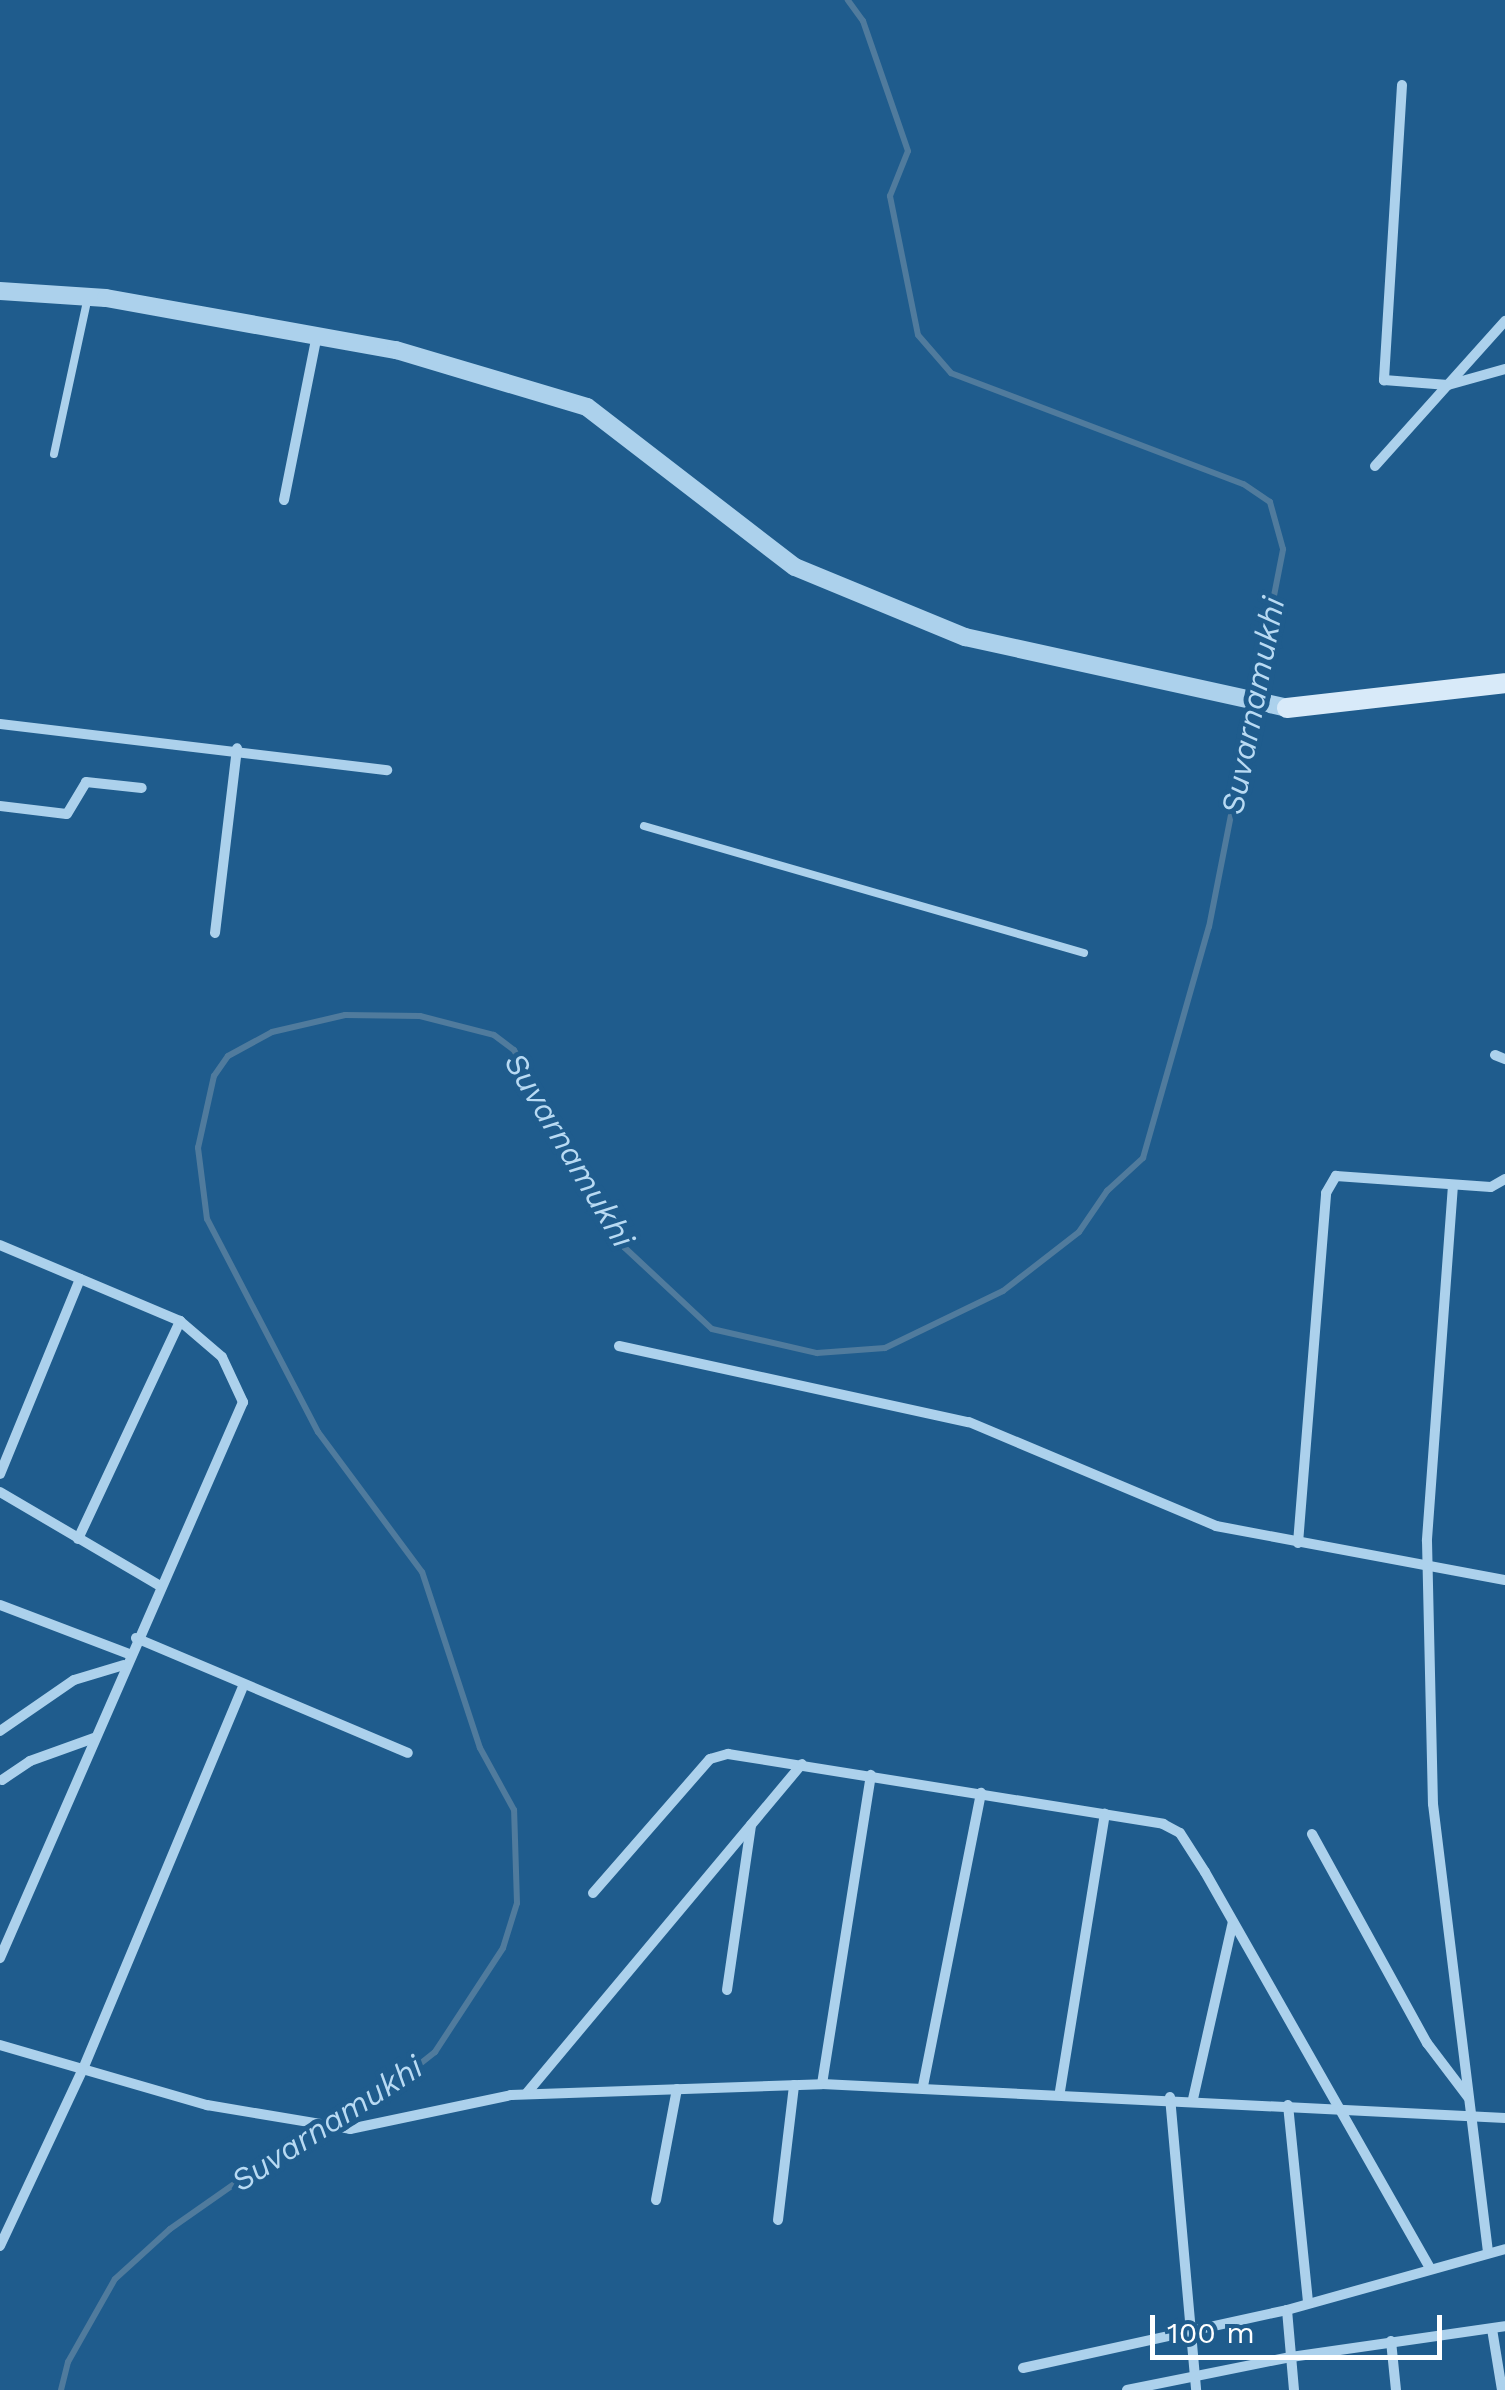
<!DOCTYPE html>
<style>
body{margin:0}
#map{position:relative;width:1505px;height:2390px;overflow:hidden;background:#1f5c8d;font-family:"Work Sans",sans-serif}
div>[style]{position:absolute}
.stream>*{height:6px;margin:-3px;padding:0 3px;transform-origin:3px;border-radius:3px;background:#507b9d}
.service>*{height:8px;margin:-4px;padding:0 4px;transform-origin:4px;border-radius:4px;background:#acd1ec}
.minor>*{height:10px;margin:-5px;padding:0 5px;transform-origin:5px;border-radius:5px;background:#acd1ec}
.tertiary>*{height:18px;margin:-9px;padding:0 9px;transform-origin:9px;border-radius:9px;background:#acd1ec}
.secondary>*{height:20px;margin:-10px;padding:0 10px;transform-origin:10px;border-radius:10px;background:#d8eaf9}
span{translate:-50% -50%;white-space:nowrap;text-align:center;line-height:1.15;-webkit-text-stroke:10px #1f5c8d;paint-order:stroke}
.water-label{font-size:32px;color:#b8daf3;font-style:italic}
.scale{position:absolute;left:1150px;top:2315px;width:292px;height:45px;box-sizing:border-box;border:5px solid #fff;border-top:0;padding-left:12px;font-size:30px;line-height:35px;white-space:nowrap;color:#fff;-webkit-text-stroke:8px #1f5c8d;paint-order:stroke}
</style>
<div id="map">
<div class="stream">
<i style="left:61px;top:2390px;width:29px;rotate:-76deg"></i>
<i style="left:68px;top:2362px;width:95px;rotate:-60.5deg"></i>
<i style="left:115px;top:2279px;width:74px;rotate:-42.3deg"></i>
<i style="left:170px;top:2229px;width:220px;rotate:-35deg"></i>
<i style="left:350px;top:2103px;width:50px;rotate:-23.5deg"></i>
<i style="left:396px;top:2083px;width:50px;rotate:-38.5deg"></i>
<i style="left:435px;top:2052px;width:124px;rotate:-56.8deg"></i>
<i style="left:503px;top:1948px;width:47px;rotate:-72.7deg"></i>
<i style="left:517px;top:1903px;width:93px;rotate:-91.8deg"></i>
<i style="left:514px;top:1810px;width:71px;rotate:-118.7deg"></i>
<i style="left:480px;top:1748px;width:185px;rotate:-108.2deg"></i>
<i style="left:422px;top:1572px;width:174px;rotate:-126.6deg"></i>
<i style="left:318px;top:1432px;width:240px;rotate:-117.5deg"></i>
<i style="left:207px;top:1219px;width:72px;rotate:-97.2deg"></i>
<i style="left:198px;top:1148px;width:74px;rotate:-77.5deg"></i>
<i style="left:214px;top:1076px;width:24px;rotate:-55deg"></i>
<i style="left:228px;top:1056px;width:50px;rotate:-28.6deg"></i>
<i style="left:272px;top:1032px;width:75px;rotate:-13.1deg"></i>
<i style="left:345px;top:1015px;width:75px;rotate:0.8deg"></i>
<i style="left:420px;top:1016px;width:76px;rotate:14.4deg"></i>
<i style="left:494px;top:1035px;width:25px;rotate:37deg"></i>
<i style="left:514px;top:1050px;width:226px;rotate:60.8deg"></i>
<i style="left:624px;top:1247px;width:120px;rotate:43deg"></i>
<i style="left:712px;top:1329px;width:108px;rotate:12.9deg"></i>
<i style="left:817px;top:1353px;width:68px;rotate:-4.2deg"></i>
<i style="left:885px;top:1348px;width:131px;rotate:-25.8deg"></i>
<i style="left:1003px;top:1291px;width:96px;rotate:-37.8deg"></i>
<i style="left:1079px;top:1232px;width:50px;rotate:-55.7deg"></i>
<i style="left:1107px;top:1191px;width:49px;rotate:-42.5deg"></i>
<i style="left:1143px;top:1158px;width:240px;rotate:-74.1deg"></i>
<i style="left:1209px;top:927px;width:385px;rotate:-78.9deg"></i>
<i style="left:1283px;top:549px;width:49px;rotate:-105.5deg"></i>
<i style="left:1270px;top:502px;width:32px;rotate:-146deg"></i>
<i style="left:1243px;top:484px;width:312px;rotate:-159.2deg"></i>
<i style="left:951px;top:373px;width:50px;rotate:-131deg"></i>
<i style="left:918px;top:335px;width:142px;rotate:-101.4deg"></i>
<i style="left:890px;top:196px;width:48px;rotate:-68.2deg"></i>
<i style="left:908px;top:151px;width:138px;rotate:-109.1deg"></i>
<i style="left:863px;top:21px;width:26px;rotate:-126deg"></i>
</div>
<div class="service">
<i style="left:54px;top:454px;width:161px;rotate:-77.8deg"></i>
<i style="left:644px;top:826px;width:458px;rotate:16.1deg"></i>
</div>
<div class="minor">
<i style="left:1402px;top:85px;width:296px;rotate:93.5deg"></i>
<i style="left:1384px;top:380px;width:64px;rotate:4.5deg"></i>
<i style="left:1448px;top:385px;width:59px;rotate:-15.7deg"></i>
<i style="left:1375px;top:466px;width:195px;rotate:-48.1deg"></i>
<i style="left:284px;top:500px;width:168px;rotate:-78.7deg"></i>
<i style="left:0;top:724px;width:390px;rotate:6.8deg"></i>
<i style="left:0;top:806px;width:67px;rotate:6.8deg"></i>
<i style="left:67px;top:814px;width:37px;rotate:-59deg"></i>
<i style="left:86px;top:782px;width:56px;rotate:6.1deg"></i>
<i style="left:215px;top:933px;width:186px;rotate:-83.2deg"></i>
<i style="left:1495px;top:1055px;width:11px;rotate:22deg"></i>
<i style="left:1453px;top:1185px;width:357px;rotate:94.2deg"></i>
<i style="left:1427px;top:1541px;width:263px;rotate:88.7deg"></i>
<i style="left:1433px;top:1804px;width:451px;rotate:83deg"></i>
<i style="left:0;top:1245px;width:195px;rotate:22.9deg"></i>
<i style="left:180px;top:1321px;width:55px;rotate:40.6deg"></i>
<i style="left:222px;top:1357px;width:50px;rotate:65deg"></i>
<i style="left:243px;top:1402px;width:607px;rotate:113.61deg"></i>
<i style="left:619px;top:1346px;width:358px;rotate:12.3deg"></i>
<i style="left:969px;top:1422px;width:268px;rotate:22.8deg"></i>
<i style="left:1216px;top:1526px;width:294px;rotate:10.6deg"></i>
<i style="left:0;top:1474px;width:211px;rotate:-67.7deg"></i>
<i style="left:0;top:1492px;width:186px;rotate:30.4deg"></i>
<i style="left:78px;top:1539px;width:241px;rotate:-64.9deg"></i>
<i style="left:1298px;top:1543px;width:351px;rotate:-85.4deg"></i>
<i style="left:1326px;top:1193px;width:20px;rotate:-60deg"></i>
<i style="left:1336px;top:1176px;width:155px;rotate:4.1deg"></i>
<i style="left:1491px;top:1187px;width:16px;rotate:-30deg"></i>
<i style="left:0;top:1605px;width:138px;rotate:20.8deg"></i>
<i style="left:136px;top:1638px;width:295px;rotate:22.9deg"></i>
<i style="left:0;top:1731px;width:90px;rotate:-34.6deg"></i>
<i style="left:74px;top:1680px;width:52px;rotate:-16.7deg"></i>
<i style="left:2px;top:1780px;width:34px;rotate:-34deg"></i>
<i style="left:30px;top:1761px;width:68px;rotate:-19.8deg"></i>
<i style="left:1312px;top:1834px;width:239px;rotate:61.2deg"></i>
<i style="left:1427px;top:2043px;width:68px;rotate:52.8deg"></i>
<i style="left:593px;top:1893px;width:178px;rotate:-48.9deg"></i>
<i style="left:710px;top:1759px;width:19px;rotate:-16deg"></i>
<i style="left:728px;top:1754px;width:441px;rotate:9.1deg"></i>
<i style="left:1163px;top:1824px;width:19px;rotate:28deg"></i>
<i style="left:1180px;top:1833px;width:46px;rotate:57.3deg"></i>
<i style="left:1205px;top:1872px;width:454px;rotate:60.4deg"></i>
<i style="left:727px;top:1990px;width:167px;rotate:-81.7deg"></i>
<i style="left:0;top:2045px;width:216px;rotate:16.2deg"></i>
<i style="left:207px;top:2105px;width:145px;rotate:9.5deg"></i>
<i style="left:350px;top:2129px;width:165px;rotate:-11.9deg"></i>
<i style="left:511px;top:2095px;width:311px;rotate:-2deg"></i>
<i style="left:822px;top:2084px;width:684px;rotate:2.85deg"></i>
<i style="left:822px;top:2084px;width:313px;rotate:-81deg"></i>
<i style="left:923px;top:2086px;width:299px;rotate:-78.8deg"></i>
<i style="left:1060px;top:2091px;width:281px;rotate:-80.8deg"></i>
<i style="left:526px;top:2094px;width:430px;rotate:-50.1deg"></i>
<i style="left:1170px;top:2097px;width:294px;rotate:84.9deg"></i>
<i style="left:1193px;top:2099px;width:181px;rotate:-77.3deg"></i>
<i style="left:1288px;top:2105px;width:198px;rotate:84.2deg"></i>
<i style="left:656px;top:2200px;width:113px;rotate:-79.3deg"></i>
<i style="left:778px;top:2220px;width:136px;rotate:-83.2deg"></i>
<i style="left:0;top:2246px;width:195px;rotate:-64.9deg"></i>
<i style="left:83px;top:2069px;width:415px;rotate:-67.3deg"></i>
<i style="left:1287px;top:2310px;width:80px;rotate:85deg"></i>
<i style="left:1492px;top:2329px;width:62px;rotate:80.7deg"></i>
<i style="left:1391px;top:2341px;width:49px;rotate:84.2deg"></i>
<i style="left:1023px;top:2368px;width:270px;rotate:-12.4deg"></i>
<i style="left:1287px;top:2310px;width:226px;rotate:-15.6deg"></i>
<i style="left:1127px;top:2390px;width:167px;rotate:-11.4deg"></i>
<i style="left:1291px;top:2357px;width:216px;rotate:-8.2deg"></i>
</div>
<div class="tertiary">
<i style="left:0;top:291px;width:106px;rotate:3.8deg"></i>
<i style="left:106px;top:298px;width:295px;rotate:10.2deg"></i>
<i style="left:396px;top:350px;width:199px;rotate:16.6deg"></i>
<i style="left:587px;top:407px;width:262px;rotate:37.6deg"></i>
<i style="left:795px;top:567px;width:184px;rotate:22.4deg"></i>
<i style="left:965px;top:637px;width:330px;rotate:12.4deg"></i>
</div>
<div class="secondary">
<i style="left:1287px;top:708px;width:219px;rotate:-6.5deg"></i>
</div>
<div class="water-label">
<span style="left:1253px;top:706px;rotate:-79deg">Suvarnamukhi</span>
<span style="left:569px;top:1150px;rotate:59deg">Suvarnamukhi</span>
<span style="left:327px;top:2124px;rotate:-33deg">Suvarnamukhi</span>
</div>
<div class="scale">100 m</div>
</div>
